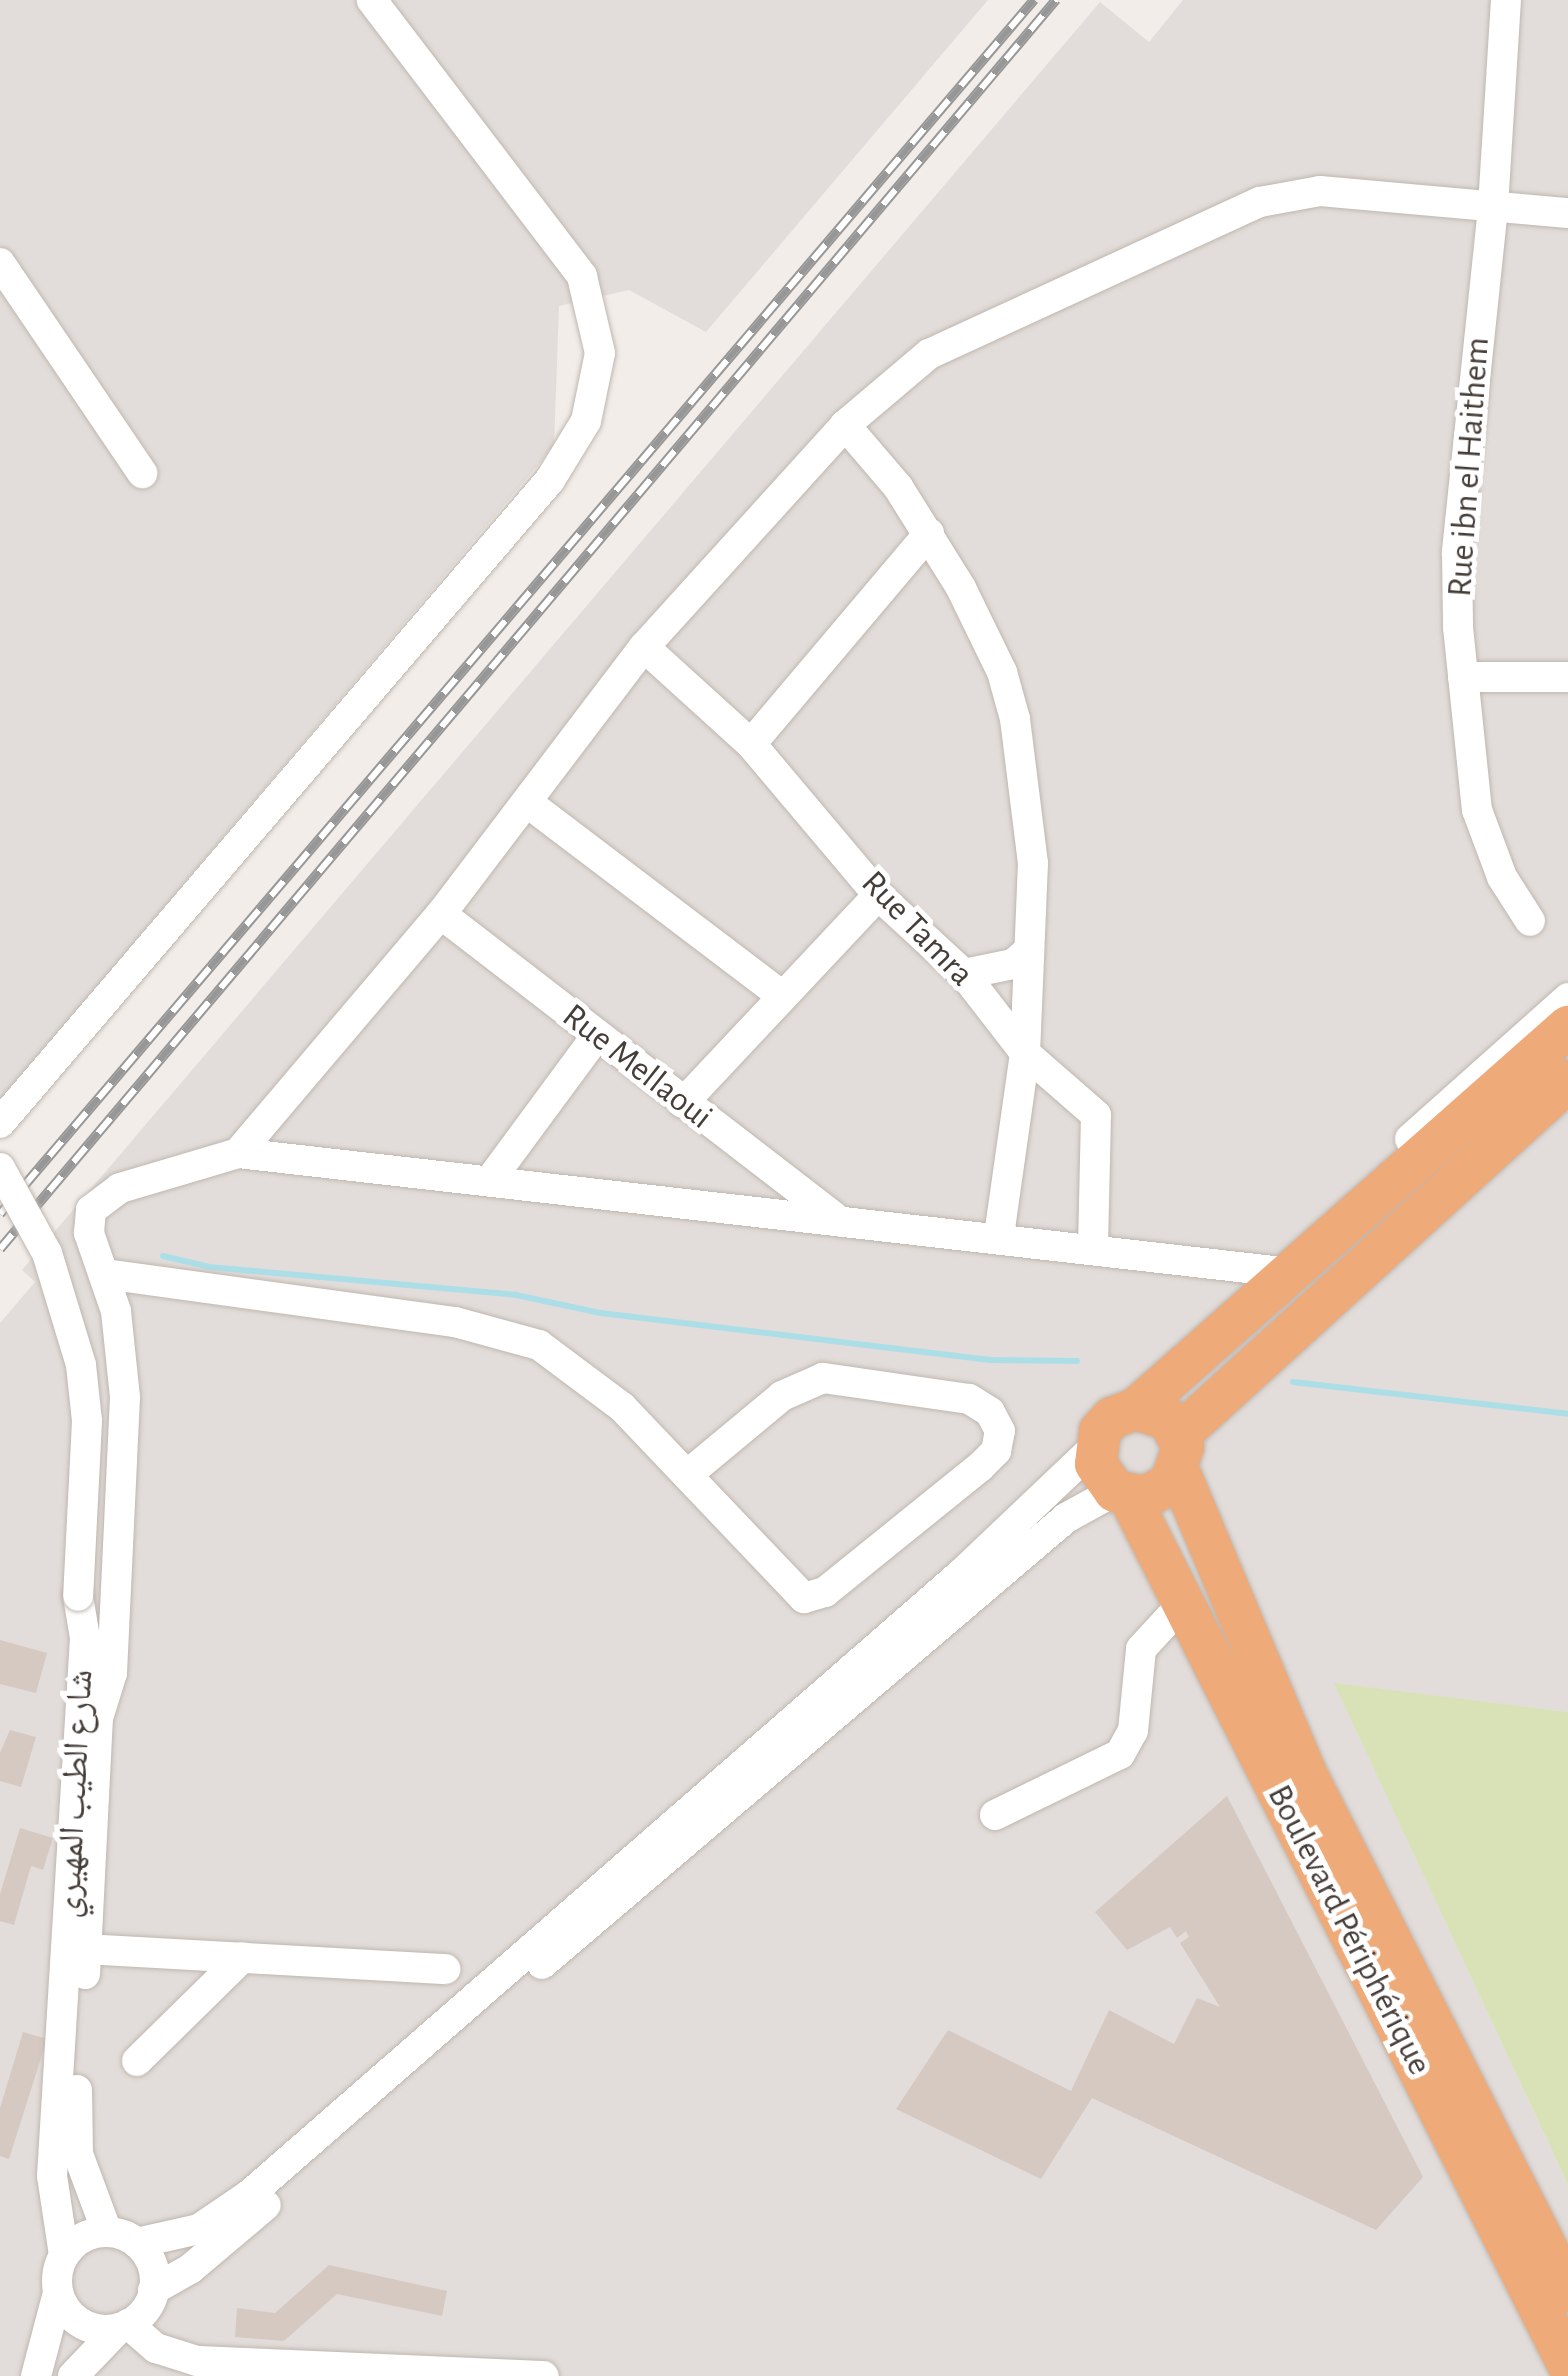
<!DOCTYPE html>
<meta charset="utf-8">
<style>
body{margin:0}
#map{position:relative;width:1568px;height:2376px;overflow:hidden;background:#f2ede9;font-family:"Alegreya Sans","Noto Naskh Arabic",sans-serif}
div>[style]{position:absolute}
.industrial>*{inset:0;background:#e2ddda}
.green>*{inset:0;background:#d9e2b6}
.stream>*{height:6px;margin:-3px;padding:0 3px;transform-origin:3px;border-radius:3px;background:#acdee8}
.building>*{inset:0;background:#d6c9c2}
.roads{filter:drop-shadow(0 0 2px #c0b6af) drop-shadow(0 0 2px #c0b6af)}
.minor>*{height:30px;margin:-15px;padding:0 15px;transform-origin:15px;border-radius:15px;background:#fff}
.minor>.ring{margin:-15px;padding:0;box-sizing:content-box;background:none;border:30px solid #fff;border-radius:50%}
.highway>*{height:42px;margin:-21px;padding:0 21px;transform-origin:21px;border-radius:21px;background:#eeaa78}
.rail>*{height:10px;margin-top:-5px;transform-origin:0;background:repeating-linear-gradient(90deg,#fff 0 19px,#979797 0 38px);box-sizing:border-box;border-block:2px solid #979797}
.bridges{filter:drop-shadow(0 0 2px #c0b6af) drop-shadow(0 0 2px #c0b6af)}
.minor-bridge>*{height:30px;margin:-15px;padding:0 15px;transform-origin:15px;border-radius:15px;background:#fff}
span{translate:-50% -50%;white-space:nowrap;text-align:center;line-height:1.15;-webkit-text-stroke:10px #fff;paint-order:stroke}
.street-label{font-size:35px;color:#453d38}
</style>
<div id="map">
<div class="industrial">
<i style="clip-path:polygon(0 0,988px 0,706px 332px,629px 290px,559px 306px,554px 446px,0 1101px)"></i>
<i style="clip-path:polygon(1183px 0,1568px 0,1568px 1712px,1335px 1684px,1568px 2185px,1568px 2376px,0 2376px,0 1323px,35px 1282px,22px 1270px,1100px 2px,1149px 42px)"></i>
</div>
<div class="green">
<i style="clip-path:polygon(1334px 1683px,1568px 1712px,1568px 2185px)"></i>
</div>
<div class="stream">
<i style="left:163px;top:1256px;width:48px;rotate:13.2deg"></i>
<i style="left:210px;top:1267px;width:307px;rotate:5.2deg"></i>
<i style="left:516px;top:1295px;width:87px;rotate:12deg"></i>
<i style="left:601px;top:1313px;width:392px;rotate:6.9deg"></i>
<i style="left:990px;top:1360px;width:87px;rotate:0.7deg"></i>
<i style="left:1293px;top:1382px;width:277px;rotate:6.6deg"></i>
</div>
<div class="building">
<i style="clip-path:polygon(0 1640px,47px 1653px,36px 1693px,0 1684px)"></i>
<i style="clip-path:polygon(10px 1730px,36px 1737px,21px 1787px,0 1781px,0 1753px)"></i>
<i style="clip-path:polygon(1227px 1796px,1423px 2177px,1376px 2230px,1092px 2098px,1041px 2179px,896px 2109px,948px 2030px,1071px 2091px,1109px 2010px,1174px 2044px,1197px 1998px,1220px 2007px,1180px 1943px,1189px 1937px,1186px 1931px,1177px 1938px,1170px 1927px,1127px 1950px,1095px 1912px)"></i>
<i style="clip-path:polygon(20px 1828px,53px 1838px,43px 1870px,31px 1866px,14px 1925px,0 1921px,0 1894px)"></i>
<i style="clip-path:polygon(23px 2032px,47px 2039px,9px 2159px,0 2156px,0 2108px)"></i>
<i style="clip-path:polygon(329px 2265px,447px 2291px,442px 2316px,337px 2294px,284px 2341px,235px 2337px,237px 2308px,275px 2313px)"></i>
</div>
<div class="roads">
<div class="minor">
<i style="left:1506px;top:0;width:208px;rotate:93.6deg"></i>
<i style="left:1493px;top:208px;width:347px;rotate:96deg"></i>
<i style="left:1457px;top:553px;width:74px;rotate:89.2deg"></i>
<i style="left:1458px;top:627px;width:184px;rotate:84.1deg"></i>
<i style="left:1477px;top:810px;width:72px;rotate:69.5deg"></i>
<i style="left:1502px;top:877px;width:52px;rotate:57.5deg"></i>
<i style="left:0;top:263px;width:254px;rotate:55.9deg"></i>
<i style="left:845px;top:425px;width:82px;rotate:49.5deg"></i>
<i style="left:898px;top:487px;width:119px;rotate:58deg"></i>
<i style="left:961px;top:588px;width:93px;rotate:64deg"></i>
<i style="left:1002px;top:672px;width:49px;rotate:74.5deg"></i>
<i style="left:1015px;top:719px;width:145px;rotate:82.9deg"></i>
<i style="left:1033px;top:863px;width:190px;rotate:92.4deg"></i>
<i style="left:1025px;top:1053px;width:184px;rotate:98.1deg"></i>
<i style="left:644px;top:647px;width:144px;rotate:42.2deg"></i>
<i style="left:751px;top:744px;width:197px;rotate:49.9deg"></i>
<i style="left:878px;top:895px;width:117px;rotate:42.6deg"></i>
<i style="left:964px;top:974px;width:100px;rotate:52.3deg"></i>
<i style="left:1025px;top:1053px;width:94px;rotate:41.1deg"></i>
<i style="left:1096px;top:1115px;width:133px;rotate:91.3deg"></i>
<i style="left:1463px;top:677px;width:105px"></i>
<i style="left:751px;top:744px;width:276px;rotate:-49.8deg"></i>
<i style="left:528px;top:803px;width:316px;rotate:37.2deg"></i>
<i style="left:441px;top:914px;width:495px;rotate:37.6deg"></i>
<i style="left:964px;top:974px;width:50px;rotate:-11.5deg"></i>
<i style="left:1013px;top:964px;width:21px;rotate:-41deg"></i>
<i style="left:683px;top:1103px;width:285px;rotate:-46.8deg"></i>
<i style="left:0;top:1123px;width:846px;rotate:-49.46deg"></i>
<i style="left:550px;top:480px;width:69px;rotate:-58.6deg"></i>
<i style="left:586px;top:421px;width:69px;rotate:-78.4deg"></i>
<i style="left:600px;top:353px;width:79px;rotate:-103.2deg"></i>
<i style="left:582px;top:276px;width:347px;rotate:-127.3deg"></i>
<i style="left:1410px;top:1139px;width:212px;rotate:-41.7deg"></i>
<i style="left:238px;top:1153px;width:1060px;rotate:6.5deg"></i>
<i style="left:491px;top:1179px;width:179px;rotate:-53.6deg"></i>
<i style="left:104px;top:1274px;width:354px;rotate:7.8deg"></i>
<i style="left:455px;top:1322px;width:87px;rotate:15.3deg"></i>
<i style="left:539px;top:1345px;width:104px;rotate:36.8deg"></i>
<i style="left:622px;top:1407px;width:264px;rotate:46.4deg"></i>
<i style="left:804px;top:1598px;width:22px;rotate:-16deg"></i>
<i style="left:825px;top:1592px;width:199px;rotate:-38.9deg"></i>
<i style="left:980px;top:1467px;width:23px;rotate:-45deg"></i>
<i style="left:996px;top:1451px;width:20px;rotate:-79deg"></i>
<i style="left:1000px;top:1431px;width:21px;rotate:-118deg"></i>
<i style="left:990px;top:1412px;width:25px;rotate:-148deg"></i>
<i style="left:969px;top:1399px;width:148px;rotate:-171.8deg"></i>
<i style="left:823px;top:1378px;width:45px;rotate:156.3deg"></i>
<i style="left:782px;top:1396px;width:122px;rotate:140.3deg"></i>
<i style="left:98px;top:1718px;width:47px;rotate:-72.7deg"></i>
<i style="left:112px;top:1673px;width:276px;rotate:-87.3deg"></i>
<i style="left:125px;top:1397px;width:86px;rotate:-96deg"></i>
<i style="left:116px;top:1311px;width:83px;rotate:-109.1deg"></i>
<i style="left:89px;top:1233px;width:23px;rotate:-85deg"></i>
<i style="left:91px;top:1210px;width:36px;rotate:-37deg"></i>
<i style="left:120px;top:1188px;width:123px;rotate:-16.5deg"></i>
<i style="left:238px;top:1153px;width:314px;rotate:-49.7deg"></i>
<i style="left:441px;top:914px;width:335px;rotate:-52.8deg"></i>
<i style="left:644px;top:647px;width:299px;rotate:-47.8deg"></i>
<i style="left:845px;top:425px;width:110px;rotate:-40.2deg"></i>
<i style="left:929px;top:354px;width:364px;rotate:-24.7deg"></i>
<i style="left:1260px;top:202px;width:61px;rotate:-10.4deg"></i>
<i style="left:1320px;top:191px;width:249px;rotate:5.1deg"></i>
<i style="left:995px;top:1815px;width:139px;rotate:-26deg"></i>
<i style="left:1120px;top:1754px;width:26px;rotate:-61deg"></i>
<i style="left:1133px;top:1731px;width:82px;rotate:-84.4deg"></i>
<i style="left:1141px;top:1649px;width:67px;rotate:-47.4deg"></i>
<i style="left:86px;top:1949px;width:360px;rotate:3.2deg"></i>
<i style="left:542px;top:1964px;width:688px;rotate:-40.4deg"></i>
<i style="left:1066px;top:1518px;width:56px;rotate:-28.9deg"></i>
<i style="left:85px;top:1974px;width:274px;rotate:-87.1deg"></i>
<i style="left:137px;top:2061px;width:148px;rotate:-44.5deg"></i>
<i style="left:77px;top:2090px;width:64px;rotate:89.1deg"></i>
<i style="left:78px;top:2154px;width:83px;rotate:69.6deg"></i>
<i class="ring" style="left:57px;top:2232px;width:68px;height:68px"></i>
<i style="left:137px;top:2243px;width:64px;rotate:-12.7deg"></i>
<i style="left:199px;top:2229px;width:60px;rotate:-34.2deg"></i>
<i style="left:249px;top:2195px;width:946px;rotate:-41.1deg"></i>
<i style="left:962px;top:1573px;width:183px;rotate:-43.5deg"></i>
<i style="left:64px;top:2255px;width:80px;rotate:-98.6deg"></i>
<i style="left:52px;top:2176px;width:539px;rotate:-86.49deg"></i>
<i style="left:85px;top:1638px;width:43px;rotate:-99.5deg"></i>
<i style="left:153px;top:2290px;width:43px;rotate:-29.6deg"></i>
<i style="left:190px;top:2269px;width:99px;rotate:-40.1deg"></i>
<i style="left:128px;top:2324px;width:37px;rotate:41deg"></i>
<i style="left:156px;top:2348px;width:43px;rotate:17.6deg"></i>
<i style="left:197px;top:2361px;width:347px;rotate:2.5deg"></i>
<i style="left:36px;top:2376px;width:86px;rotate:-75.2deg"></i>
<i style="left:73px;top:2376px;width:66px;rotate:-46.2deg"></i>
</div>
<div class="highway">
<i style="left:1136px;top:1409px;width:35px;rotate:18deg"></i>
<i style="left:1169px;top:1420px;width:30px;rotate:63deg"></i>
<i style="left:1183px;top:1447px;width:39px;rotate:109deg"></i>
<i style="left:1170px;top:1484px;width:29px;rotate:153deg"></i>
<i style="left:1144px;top:1497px;width:30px;rotate:-168deg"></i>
<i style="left:1115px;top:1491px;width:33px;rotate:-125deg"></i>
<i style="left:1096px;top:1464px;width:33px;rotate:-83deg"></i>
<i style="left:1100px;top:1431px;width:18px;rotate:-47deg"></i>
<i style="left:1112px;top:1418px;width:26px;rotate:-21deg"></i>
<i style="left:1136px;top:1409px;width:577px;rotate:-41.49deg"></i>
<i style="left:1179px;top:1435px;width:526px;rotate:-42.3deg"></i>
<i style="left:1179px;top:1472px;width:325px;rotate:67.2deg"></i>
<i style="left:1305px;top:1772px;width:582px;rotate:63.13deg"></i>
<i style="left:1129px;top:1496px;width:973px;rotate:63.17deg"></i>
</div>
</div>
<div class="rail">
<i style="left:0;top:1214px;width:1595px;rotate:-49.58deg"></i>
<i style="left:0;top:1249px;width:1636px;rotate:-49.79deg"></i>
</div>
<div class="bridges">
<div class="minor-bridge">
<i style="left:0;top:1168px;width:97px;rotate:61.1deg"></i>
<i style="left:47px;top:1253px;width:117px;rotate:73.1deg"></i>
<i style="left:81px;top:1365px;width:56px;rotate:83.9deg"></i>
<i style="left:87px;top:1421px;width:175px;rotate:92.9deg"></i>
</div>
</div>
<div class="street-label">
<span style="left:1469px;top:467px;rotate:-86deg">Rue ibn el Haithem</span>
<span style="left:917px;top:929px;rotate:46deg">Rue Tamra</span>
<span style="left:637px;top:1067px;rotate:38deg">Rue Mellaoui</span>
<span style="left:75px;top:1794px;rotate:-87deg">شارع الطيب المهيري</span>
<span style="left:1349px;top:1930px;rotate:63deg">Boulevard Périphérique</span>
</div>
</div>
